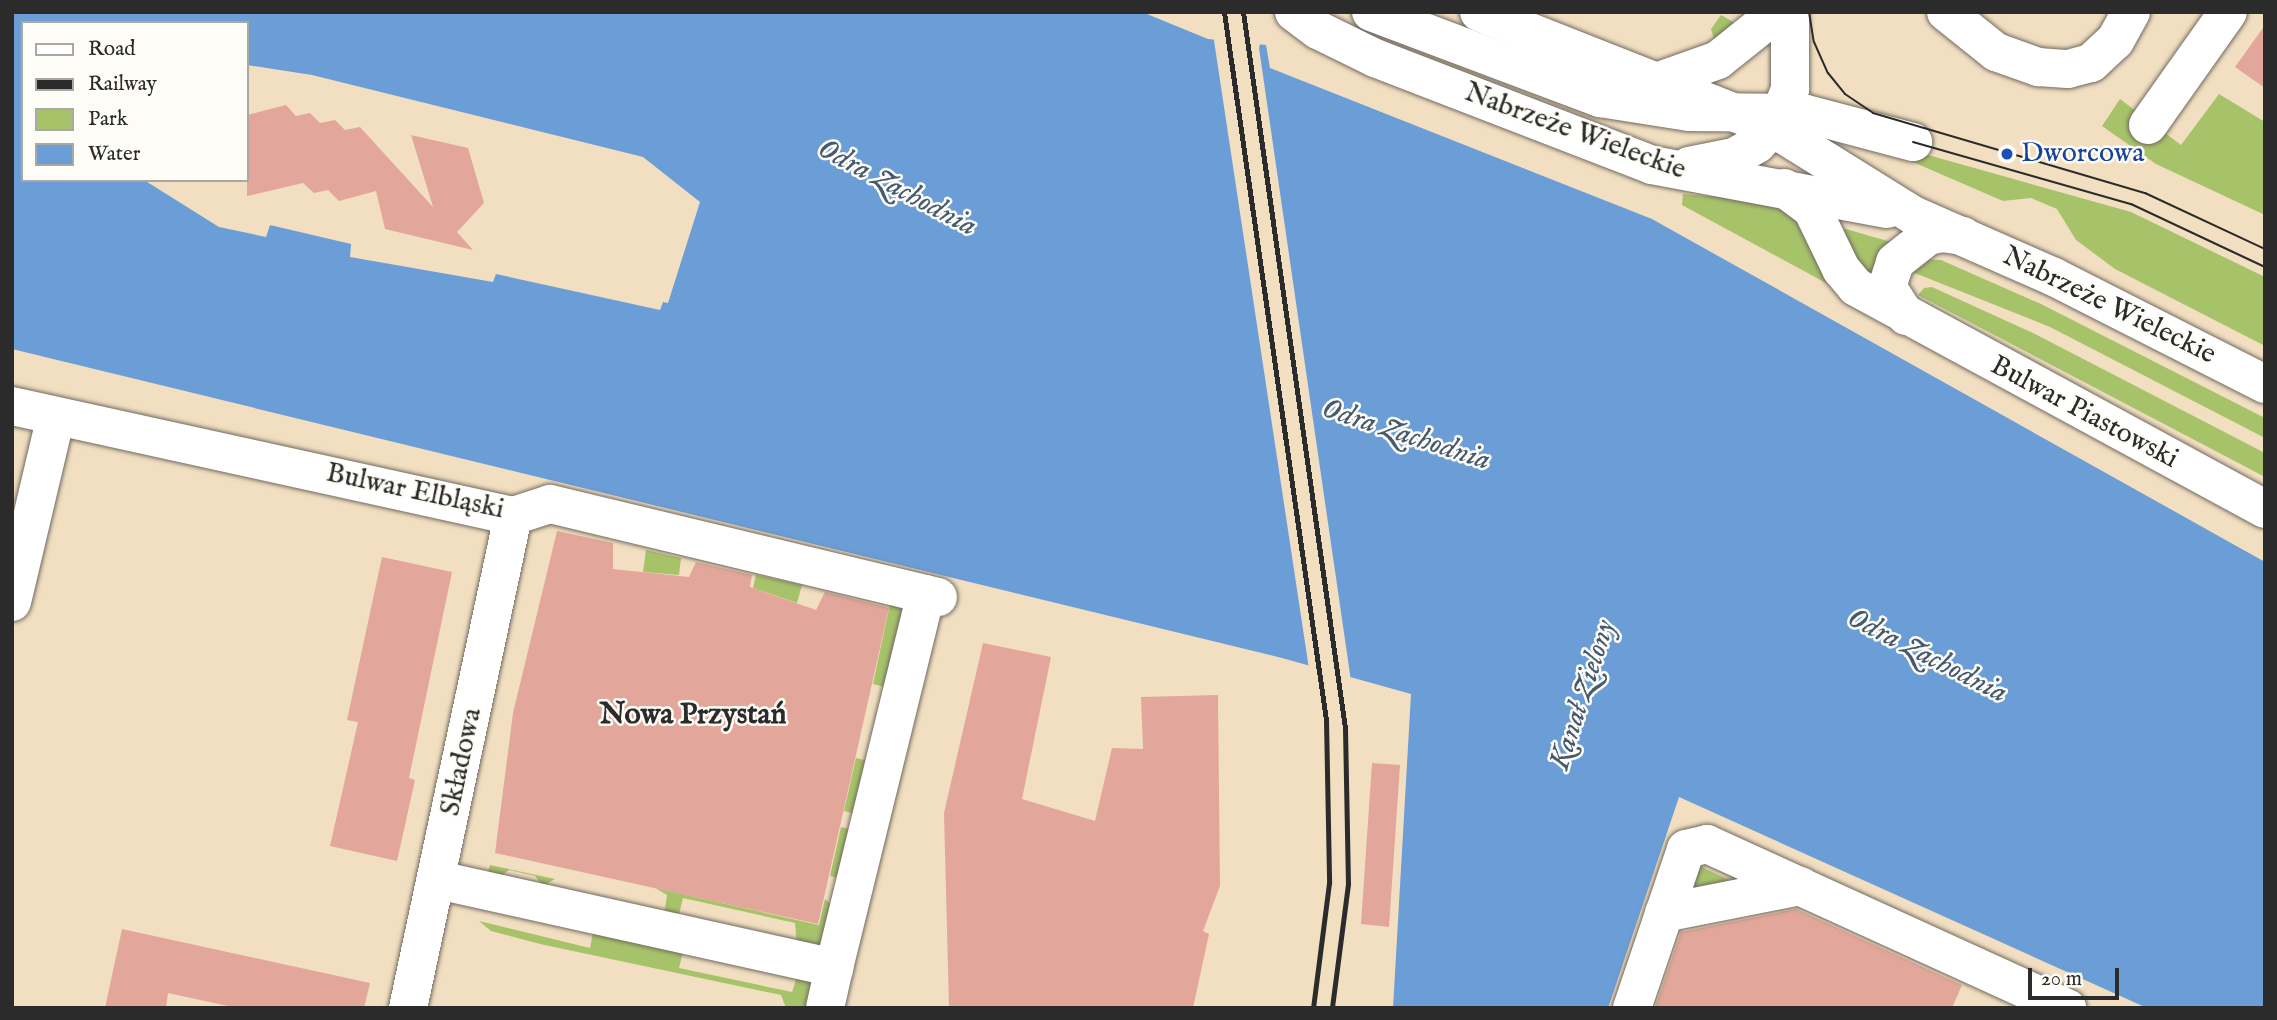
<!DOCTYPE html>
<meta charset="utf-8">
<style>
body{margin:0}
#map{position:relative;width:2277px;height:1020px;overflow:hidden;background:#f2dfc1;font-family:"IM FELL English",serif}
div>[style]{position:absolute}
.green>*{inset:0;background:#a7c36a}
.water>*{inset:0;background:#6b9ed6}
.pier>*{inset:0;background:#f2dfc1}
.building>*{inset:0;background:#e2a79a}
.roads{filter:drop-shadow(0 0 2px #716a60) drop-shadow(0 0 2px #716a60)}
.minor>*{height:38px;margin:-19px;padding:0 19px;transform-origin:19px;border-radius:19px;background:#fff}
.tram>*{height:2px;margin:-1px;padding:0 1px;transform-origin:1px;border-radius:1px;background:#2b2b2b}
.rail>*{height:5px;margin:-2.5px;padding:0 2.5px;transform-origin:2.5px;border-radius:2.5px;background:#2b2b2b}
.dots>*{width:19px;height:19px;translate:-50% -50%;box-sizing:border-box;border:4px solid #fdfcf7;border-radius:50%}
span{translate:-50% -50%;white-space:nowrap;text-align:center;line-height:1.15;-webkit-text-stroke:5px #fdfcf7;paint-order:stroke}
.street-label{font-size:28px;color:#2b2b2b}
.transit-label{font-size:28px;color:#164399}
.left{translate:0 -50%;text-align:left}
.water-label{font-size:30px;color:#45596f;font-style:italic}
.neighbourhood-label{font-size:30px;color:#2b2b2b;font-weight:700}
.frame{position:absolute;inset:0;border:14px solid #2b2b2b;pointer-events:none}
.legend{position:absolute;left:21px;top:21px;width:228px;height:161px;box-sizing:border-box;background:#fdfcf7;border:2px solid #a9a8a5;margin:0;padding:9px 12px;list-style:none;font-size:21px;color:#2b2b2b}
.legend li{display:flex;align-items:center;gap:14px;height:35px}
.legend b{width:35px;border:2px solid #a9a8a5}
.scale{position:absolute;left:2028px;top:968px;width:91px;height:32px;box-sizing:border-box;border:4px solid #2b2b2b;border-top:0;padding-left:9px;font-size:21px;line-height:24px;white-space:nowrap;color:#2b2b2b;-webkit-text-stroke:5px #fdfcf7;paint-order:stroke}
</style>
<div id="map">
<div class="green">
<i style="clip-path:polygon(1745px 12px,1767px 12px,1714px 39px,1711px 29px,1721px 15px,1735px 23px)"></i>
<i style="clip-path:polygon(2219px 94px,2265px 122px,2265px 215px,2156px 164px,2102px 126px,2120px 99px,2181px 145px)"></i>
<i style="clip-path:polygon(1889px 144px,2131px 212px,2265px 277px,2265px 346px,2115px 269px,2076px 240px,2057px 209px,2031px 198px,2003px 201px,1885px 150px)"></i>
<i style="clip-path:polygon(1683px 194px,1741px 199px,1796px 213px,1839px 290px,1682px 205px)"></i>
<i style="clip-path:polygon(1846px 229px,1891px 242px,1878px 274px,1866px 278px,1842px 230px)"></i>
<i style="clip-path:polygon(1925px 259px,1941px 260px,2041px 304px,2265px 418px,2265px 438px,2050px 327px,1907px 270px)"></i>
<i style="clip-path:polygon(1932px 287px,2035px 334px,2265px 453px,2265px 477px,1918px 295px,1924px 288px)"></i>
<i style="clip-path:polygon(646px 550px,681px 558px,679px 575px,643px 572px)"></i>
<i style="clip-path:polygon(756px 575px,802px 585px,797px 603px,753px 588px)"></i>
<i style="clip-path:polygon(890px 604px,912px 609px,893px 689px,873px 684px)"></i>
<i style="clip-path:polygon(856px 758px,876px 763px,864px 816px,844px 811px)"></i>
<i style="clip-path:polygon(841px 827px,861px 832px,849px 880px,830px 876px)"></i>
<i style="clip-path:polygon(1695px 864px,1736px 883px,1691px 898px)"></i>
<i style="clip-path:polygon(490px 865px,555px 879px,543px 886px,535px 876px,509px 870px,497px 879px,487px 876px)"></i>
<i style="clip-path:polygon(655px 888px,819px 925px,825px 899px,832px 905px,821px 944px,814px 947px,797px 945px,795px 923px,683px 898px,679px 914px,664px 914px,667px 895px)"></i>
<i style="clip-path:polygon(479px 921px,590px 948px,593px 932px,683px 952px,679px 968px,792px 992px,797px 977px,807px 975px,817px 992px,812px 1008px,786px 1008px,781px 995px,540px 944px,491px 931px)"></i>
</div>
<div class="water">
<i style="clip-path:polygon(evenodd,12px 12px,1142px 12px,1208px 39px,1266px 45px,1270px 68px,1652px 219px,2265px 562px,2265px 1008px,2147px 1008px,1679px 797px,1608px 1008px,1393px 1008px,1411px 694px,1282px 658px,12px 349px,12px 12px,23px 23px,247px 23px,247px 65px,312px 75px,643px 157px,700px 202px,668px 303px,663px 302px,660px 310px,496px 274px,493px 282px,350px 257px,351px 244px,270px 225px,266px 237px,219px 227px,144px 180px,23px 180px,23px 23px)"></i>
</div>
<div class="pier">
<i style="clip-path:polygon(1213px 34px,1261px 41px,1259px 48px,1351px 681px,1309px 669px)"></i>
</div>
<div class="building">
<i style="clip-path:polygon(2265px 25px,2265px 88px,2235px 67px)"></i>
<i style="clip-path:polygon(286px 105px,296px 116px,310px 113px,320px 123px,335px 120px,345px 130px,360px 127px,433px 207px,411px 135px,468px 148px,484px 203px,457px 232px,473px 250px,385px 229px,376px 191px,339px 201px,328px 190px,314px 193px,303px 183px,247px 196px,247px 115px)"></i>
<i style="clip-path:polygon(557px 531px,613px 543px,613px 569px,689px 577px,696px 562px,752px 575px,750px 587px,816px 610px,825px 592px,889px 608px,818px 924px,495px 853px,513px 713px)"></i>
<i style="clip-path:polygon(382px 557px,452px 572px,409px 778px,415px 780px,397px 861px,330px 846px,358px 722px,347px 720px)"></i>
<i style="clip-path:polygon(983px 643px,1051px 657px,1022px 799px,1095px 821px,1112px 748px,1143px 749px,1141px 697px,1218px 695px,1220px 886px,1203px 931px,1209px 934px,1193px 1008px,949px 1008px,944px 813px)"></i>
<i style="clip-path:polygon(1372px 763px,1400px 765px,1389px 927px,1361px 924px)"></i>
<i style="clip-path:polygon(1796px 909px,1962px 985px,1952px 1008px,1655px 1008px,1681px 932px)"></i>
<i style="clip-path:polygon(122px 929px,370px 983px,364px 1008px,237px 1008px,168px 993px,166px 1008px,105px 1008px)"></i>
</div>
<div class="roads">
<div class="minor">
<i style="left:1294px;top:12px;width:30px;rotate:37deg"></i>
<i style="left:1318px;top:30px;width:64px;rotate:26.2deg"></i>
<i style="left:1375px;top:58px;width:297px;rotate:21.1deg"></i>
<i style="left:1652px;top:165px;width:239px;rotate:10.6deg"></i>
<i style="left:1371px;top:12px;width:245px;rotate:20.6deg"></i>
<i style="left:1600px;top:98px;width:90px;rotate:8.9deg"></i>
<i style="left:1689px;top:112px;width:114px;rotate:0.5deg"></i>
<i style="left:1803px;top:113px;width:114px;rotate:14.8deg"></i>
<i style="left:1479px;top:12px;width:316px;rotate:21.5deg"></i>
<i style="left:1773px;top:128px;width:165px;rotate:31.9deg"></i>
<i style="left:1913px;top:215px;width:154px;rotate:23.7deg"></i>
<i style="left:2054px;top:277px;width:237px;rotate:26.9deg"></i>
<i style="left:1946px;top:12px;width:64px;rotate:38.7deg"></i>
<i style="left:1996px;top:52px;width:45px;rotate:19.7deg"></i>
<i style="left:2038px;top:67px;width:30px;rotate:4deg"></i>
<i style="left:2068px;top:69px;width:24px;rotate:-15deg"></i>
<i style="left:2091px;top:63px;width:33px;rotate:-43deg"></i>
<i style="left:2115px;top:41px;width:33px;rotate:-61deg"></i>
<i style="left:1651px;top:84px;width:71px;rotate:-19.7deg"></i>
<i style="left:1718px;top:60px;width:77px;rotate:-38.7deg"></i>
<i style="left:2148px;top:125px;width:138px;rotate:-54.7deg"></i>
<i style="left:1689px;top:166px;width:46px;rotate:-11.3deg"></i>
<i style="left:1734px;top:157px;width:26px;rotate:-29deg"></i>
<i style="left:1757px;top:144px;width:28px;rotate:-46deg"></i>
<i style="left:1776px;top:124px;width:38px;rotate:-68deg"></i>
<i style="left:1790px;top:89px;width:77px;rotate:-90deg"></i>
<i style="left:1784px;top:188px;width:35px;rotate:37deg"></i>
<i style="left:1812px;top:209px;width:67px;rotate:64.2deg"></i>
<i style="left:1841px;top:269px;width:23px;rotate:50deg"></i>
<i style="left:1856px;top:287px;width:465px;rotate:28.5deg"></i>
<i style="left:1906px;top:316px;width:35px;rotate:-123deg"></i>
<i style="left:1887px;top:287px;width:26px;rotate:-72deg"></i>
<i style="left:1895px;top:262px;width:42px;rotate:-38.2deg"></i>
<i style="left:1928px;top:236px;width:14px;rotate:-12deg"></i>
<i style="left:1942px;top:233px;width:21px;rotate:8deg"></i>
<i style="left:12px;top:406px;width:513px;rotate:12.38deg"></i>
<i style="left:513px;top:516px;width:39px;rotate:-18deg"></i>
<i style="left:550px;top:504px;width:399px;rotate:13.5deg"></i>
<i style="left:12px;top:602px;width:191px;rotate:-76.7deg"></i>
<i style="left:438px;top:880px;width:406px;rotate:12.5deg"></i>
<i style="left:834px;top:968px;width:41px;rotate:102.7deg"></i>
<i style="left:1664px;top:913px;width:139px;rotate:-11.2deg"></i>
<i style="left:834px;top:968px;width:385px;rotate:-76.2deg"></i>
<i style="left:408px;top:1008px;width:503px;rotate:-77.95deg"></i>
<i style="left:1632px;top:1008px;width:168px;rotate:-71.2deg"></i>
<i style="left:1686px;top:849px;width:22px;rotate:-13deg"></i>
<i style="left:1707px;top:844px;width:396px;rotate:24.5deg"></i>
</div>
</div>
<div class="tram">
<i style="left:1809px;top:12px;width:30px;rotate:81deg"></i>
<i style="left:1814px;top:42px;width:34px;rotate:66deg"></i>
<i style="left:1828px;top:73px;width:27px;rotate:51deg"></i>
<i style="left:1845px;top:94px;width:34px;rotate:34deg"></i>
<i style="left:1873px;top:113px;width:284px;rotate:16.4deg"></i>
<i style="left:2145px;top:193px;width:132px;rotate:25deg"></i>
<i style="left:1913px;top:142px;width:227px;rotate:15.9deg"></i>
<i style="left:2131px;top:204px;width:148px;rotate:25.2deg"></i>
</div>
<div class="rail">
<i style="left:1224px;top:12px;width:715px;rotate:81.8deg"></i>
<i style="left:1326px;top:720px;width:163px;rotate:88.9deg"></i>
<i style="left:1329px;top:883px;width:126px;rotate:97.3deg"></i>
<i style="left:1243px;top:12px;width:723px;rotate:81.89deg"></i>
<i style="left:1345px;top:728px;width:156px;rotate:88.9deg"></i>
<i style="left:1348px;top:884px;width:125px;rotate:97.4deg"></i>
</div>
<div class="dots">
<i style="left:2007px;top:154px;background:#1a4fb4"></i>
</div>
<div class="street-label">
<span style="left:1575px;top:132px;rotate:20deg">Nabrzeże Wieleckie</span>
<span style="left:2109px;top:306px;rotate:26deg">Nabrzeże Wieleckie</span>
<span style="left:2084px;top:413px;rotate:28deg">Bulwar Piastowski</span>
<span style="left:415px;top:492px;rotate:12deg">Bulwar Elbląski</span>
<span style="left:462px;top:762px;rotate:-78deg">Składowa</span>
</div>
<div class="transit-label">
<span class="left" style="left:2021px;top:154px">Dworcowa</span>
</div>
<div class="water-label">
<span style="left:897px;top:188px;rotate:28deg">Odra Zachodnia</span>
<span style="left:1406px;top:435px;rotate:18deg">Odra Zachodnia</span>
<span style="left:1927px;top:656px;rotate:27deg">Odra Zachodnia</span>
<span style="left:1583px;top:695px;rotate:-72deg">Kanał Zielony</span>
</div>
<div class="neighbourhood-label">
<span style="left:693px;top:715px">Nowa Przystań</span>
</div>
<div class="frame"></div>
<ul class="legend">
<li><b style="height:9px;background:#fff"></b>Road</li>
<li><b style="height:9px;background:#2b2b2b"></b>Railway</li>
<li><b style="height:19px;background:#a7c36a"></b>Park</li>
<li><b style="height:19px;background:#6b9ed6"></b>Water</li>
</ul>
<div class="scale">20 m</div>
</div>
